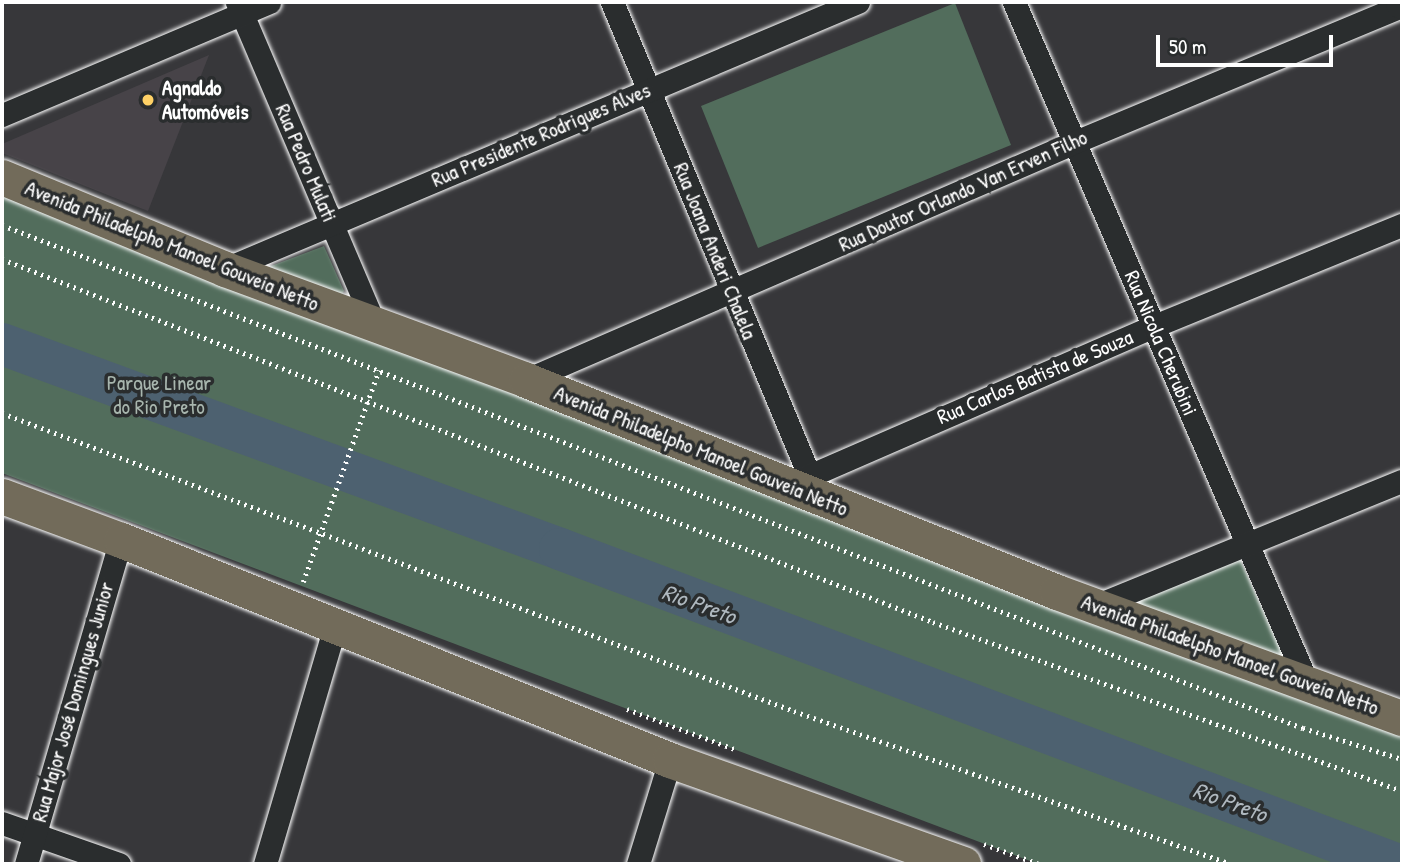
<!DOCTYPE html>
<meta charset="utf-8">
<style>
body{margin:0}
#map{position:relative;width:1404px;height:866px;overflow:hidden;background:#37373a;font-family:"Patrick Hand",sans-serif}
div>[style]{position:absolute}
.built>*{inset:0;background:#474348}
.green>*{inset:0;background:#526d5c}
.river>*{height:42px;margin:-21px;padding:0 21px;transform-origin:21px;border-radius:21px;background:#4d6170}
.path>*{height:4.5px;margin-top:-2.25px;transform-origin:0;background:repeating-linear-gradient(90deg,#fff 0 2px,transparent 0 7px)}
.roads{filter:drop-shadow(0 0 2px #fff) drop-shadow(0 0 2px #fff)}
.street>*{height:23px;margin:-11.5px;padding:0 11.5px;transform-origin:11.5px;border-radius:11.5px;background:#2a2d2e}
.secondary>*{height:32px;margin:-16px;padding:0 16px;transform-origin:16px;border-radius:16px;background:#2a2d2e}
.primary>*{height:35px;margin:-17.5px;padding:0 17.5px;transform-origin:17.5px;border-radius:17.5px;background:#726b5a}
.dots>*{width:19px;height:19px;translate:-50% -50%;box-sizing:border-box;border:4px solid #2a2d2e;border-radius:50%}
span{translate:-50% -50%;white-space:nowrap;text-align:center;line-height:1.15;-webkit-text-stroke:7px #2a2d2e;paint-order:stroke}
.poi-label{font-size:21px;color:#fff;font-weight:700}
.left{translate:0 -50%;text-align:left}
.street-label{font-size:21px;color:#fff}
.park-label{font-size:21px;color:#a8b6ae}
.water-label{font-size:23px;color:#afb8bf;font-style:italic}
.frame{position:absolute;inset:0;border:4px solid #fff;pointer-events:none}
.scale{position:absolute;left:1156px;top:35px;width:177px;height:32px;box-sizing:border-box;border:4px solid #fff;border-top:0;padding-left:9px;font-size:21px;line-height:24px;white-space:nowrap;color:#fff;-webkit-text-stroke:5px #2a2d2e;paint-order:stroke}
</style>
<div id="map">
<div class="built">
<i style="clip-path:polygon(209px 55px,148px 211px,2px 153px,2px 144px)"></i>
</div>
<div class="green">
<i style="clip-path:polygon(955px 3px,1011px 145px,758px 248px,701px 106px)"></i>
<i style="clip-path:polygon(2px 196px,1402px 731px,1402px 864px,1038px 864px,2px 473px)"></i>
<i style="clip-path:polygon(324px 246px,344px 291px,338px 298px,265px 271px,271px 266px)"></i>
<i style="clip-path:polygon(1240px 559px,1288px 666px,1125px 605px)"></i>
</div>
<div class="river">
<i style="left:2px;top:344px;width:594px;rotate:20.17deg"></i>
<i style="left:560px;top:549px;width:893px;rotate:20.65deg"></i>
</div>
<div class="path">
<i style="left:2px;top:225px;width:1395px;rotate:21.14deg"></i>
<i style="left:1303px;top:728px;width:104px;rotate:17.4deg"></i>
<i style="left:2px;top:259px;width:999px;rotate:21.3deg"></i>
<i style="left:933px;top:622px;width:499px;rotate:19.8deg"></i>
<i style="left:2px;top:413px;width:846px;rotate:20.62deg"></i>
<i style="left:794px;top:711px;width:462px;rotate:19.3deg"></i>
<i style="left:303px;top:582px;width:225px;rotate:-70.3deg"></i>
<i style="left:627px;top:709px;width:117px;rotate:20.4deg"></i>
<i style="left:984px;top:844px;width:59px;rotate:20deg"></i>
</div>
<div class="roads">
<div class="street">
<i style="left:237px;top:2px;width:351px;rotate:66.9deg"></i>
<i style="left:612px;top:2px;width:525px;rotate:67.39deg"></i>
<i style="left:1014px;top:2px;width:744px;rotate:66.71deg"></i>
<i style="left:2px;top:115px;width:290px;rotate:-22.9deg"></i>
<i style="left:225px;top:269px;width:687px;rotate:-22.87deg"></i>
<i style="left:526px;top:380px;width:598px;rotate:-23.44deg"></i>
<i style="left:1075px;top:142px;width:354px;rotate:-22.6deg"></i>
<i style="left:786px;top:486px;width:401px;rotate:-23.5deg"></i>
<i style="left:1154px;top:326px;width:268px;rotate:-22.2deg"></i>
<i style="left:1095px;top:606px;width:331px;rotate:-22.2deg"></i>
<i style="left:2px;top:823px;width:124px;rotate:19.3deg"></i>
<i style="left:26px;top:864px;width:338px;rotate:-73.7deg"></i>
<i style="left:265px;top:864px;width:248px;rotate:-73.6deg"></i>
<i style="left:638px;top:864px;width:109px;rotate:-72.9deg"></i>
</div>
<div class="secondary">
<i style="left:1402px;top:2px;width:1px;rotate:90deg"></i>
</div>
<div class="primary">
<i style="left:2px;top:177px;width:241px;rotate:22.4deg"></i>
<i style="left:225px;top:269px;width:321px;rotate:20.2deg"></i>
<i style="left:526px;top:380px;width:572px;rotate:21.76deg"></i>
<i style="left:1057px;top:592px;width:367px;rotate:20.1deg"></i>
<i style="left:2px;top:496px;width:127px;rotate:20.3deg"></i>
<i style="left:121px;top:540px;width:591px;rotate:21.84deg"></i>
<i style="left:670px;top:760px;width:311px;rotate:19.5deg"></i>
</div>
</div>
<div class="dots">
<i style="left:148px;top:100px;background:#ffd166"></i>
</div>
<div class="poi-label">
<span class="left" style="left:162px;top:100px">Agnaldo<br>Automóveis</span>
</div>
<div class="street-label">
<span style="left:541px;top:135px;rotate:-23deg">Rua Presidente Rodrigues Alves</span>
<span style="left:306px;top:163px;rotate:67deg">Rua Pedro Mulati</span>
<span style="left:963px;top:191px;rotate:-24deg">Rua Doutor Orlando Van Erven Filho</span>
<span style="left:172px;top:246px;rotate:22deg">Avenida Philadelpho Manoel Gouveia Netto</span>
<span style="left:715px;top:251px;rotate:68deg">Rua Joana Anderi Chalela</span>
<span style="left:1161px;top:343px;rotate:67deg">Rua Nicola Cherubini</span>
<span style="left:1035px;top:377px;rotate:-23deg">Rua Carlos Batista de Souza</span>
<span style="left:701px;top:451px;rotate:22deg">Avenida Philadelpho Manoel Gouveia Netto</span>
<span style="left:1230px;top:655px;rotate:20deg">Avenida Philadelpho Manoel Gouveia Netto</span>
<span style="left:73px;top:702px;rotate:-74deg">Rua Major José Domingues Junior</span>
</div>
<div class="park-label">
<span style="left:159px;top:395px">Parque Linear<br>do Rio Preto</span>
</div>
<div class="water-label">
<span style="left:699px;top:604px;rotate:20deg">Rio Preto</span>
<span style="left:1230px;top:802px;rotate:20deg">Rio Preto</span>
</div>
<div class="frame"></div>
<div class="scale">50 m</div>
</div>
